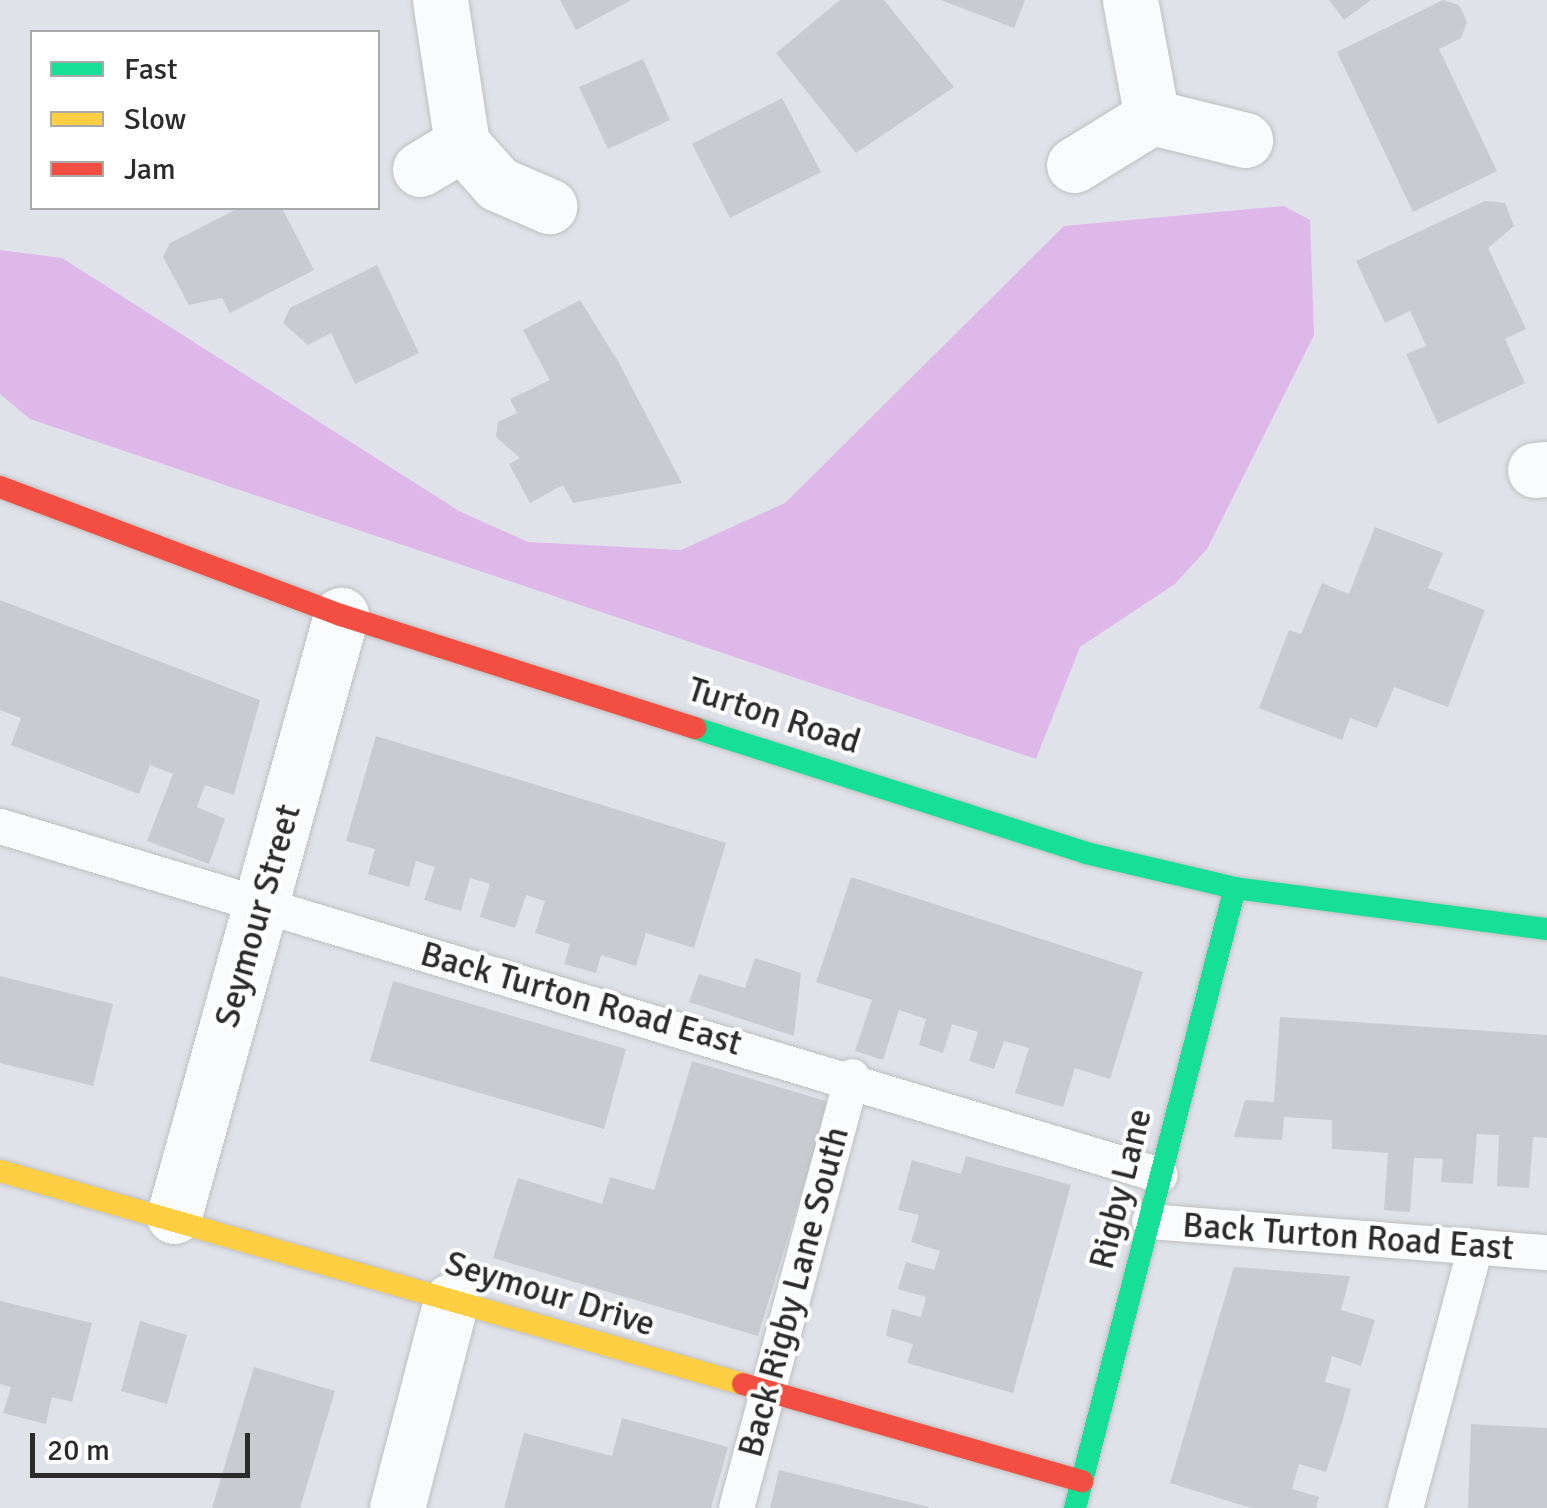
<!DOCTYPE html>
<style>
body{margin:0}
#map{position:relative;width:1547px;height:1508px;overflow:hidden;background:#e0e2ea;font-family:Signika,sans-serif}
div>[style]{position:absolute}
.green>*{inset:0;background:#deb8e9}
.building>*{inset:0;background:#cacbd0}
.roads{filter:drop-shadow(0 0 2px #bfbfbf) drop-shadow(0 0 2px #bfbfbf)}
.lane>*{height:35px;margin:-17.5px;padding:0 17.5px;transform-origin:17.5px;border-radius:17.5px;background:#fafbfc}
.street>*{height:55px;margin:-27.5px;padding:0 27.5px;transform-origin:27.5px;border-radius:27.5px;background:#fafbfc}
.fast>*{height:22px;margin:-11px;padding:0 11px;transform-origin:11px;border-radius:11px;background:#16e098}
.slow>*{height:22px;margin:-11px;padding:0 11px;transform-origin:11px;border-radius:11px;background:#ffcf43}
.jam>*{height:22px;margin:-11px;padding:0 11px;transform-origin:11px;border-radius:11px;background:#f24e42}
span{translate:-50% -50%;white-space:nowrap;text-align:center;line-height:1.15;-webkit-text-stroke:8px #fff;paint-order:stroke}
.street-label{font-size:35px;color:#2b2b2b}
.legend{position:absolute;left:30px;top:30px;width:350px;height:180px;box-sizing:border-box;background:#fff;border:2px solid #aaa;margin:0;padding:12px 18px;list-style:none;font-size:30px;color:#2b2b2b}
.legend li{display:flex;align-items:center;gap:20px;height:50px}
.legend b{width:50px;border:2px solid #aaa}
.scale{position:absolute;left:30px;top:1433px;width:220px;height:45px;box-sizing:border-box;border:5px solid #2b2b2b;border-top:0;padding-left:12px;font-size:30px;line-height:35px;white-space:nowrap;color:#2b2b2b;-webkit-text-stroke:8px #fff;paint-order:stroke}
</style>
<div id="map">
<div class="green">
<i style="clip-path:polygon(1284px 206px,1310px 220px,1314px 335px,1207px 549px,1175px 584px,1080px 647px,1036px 759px,30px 419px,0 394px,0 250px,62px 258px,459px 511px,528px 542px,681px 550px,785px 503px,1064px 226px)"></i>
</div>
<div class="building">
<i style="clip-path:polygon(560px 0,631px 0,576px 30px)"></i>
<i style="clip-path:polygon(840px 0,884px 0,954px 87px,856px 153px,776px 53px)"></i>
<i style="clip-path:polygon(941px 0,1025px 0,1014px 28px)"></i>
<i style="clip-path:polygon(1329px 0,1371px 0,1344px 20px)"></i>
<i style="clip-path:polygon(1443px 0,1459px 5px,1467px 22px,1461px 38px,1439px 49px,1497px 171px,1413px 212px,1337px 52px)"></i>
<i style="clip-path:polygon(643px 59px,670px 120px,608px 149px,579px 87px)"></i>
<i style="clip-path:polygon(782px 98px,821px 172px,730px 218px,692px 144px)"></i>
<i style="clip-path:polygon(1485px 201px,1505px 203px,1514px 226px,1488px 248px,1526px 329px,1505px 339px,1525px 383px,1438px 424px,1406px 354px,1426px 346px,1410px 311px,1385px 323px,1356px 261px)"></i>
<i style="clip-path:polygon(239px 208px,282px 208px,314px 270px,230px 313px,222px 298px,189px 305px,163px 257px,170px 243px)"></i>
<i style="clip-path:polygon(377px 265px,419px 353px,355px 384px,331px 333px,308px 345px,283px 323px,290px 308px)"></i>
<i style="clip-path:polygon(580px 300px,619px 363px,682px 483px,573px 503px,563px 485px,530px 503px,509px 464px,520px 458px,496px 437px,498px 422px,517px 413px,510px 399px,550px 380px,523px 330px)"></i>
<i style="clip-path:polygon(1375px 527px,1443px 553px,1428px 588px,1485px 610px,1448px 707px,1394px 687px,1377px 728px,1350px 718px,1342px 740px,1259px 708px,1289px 630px,1301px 634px,1322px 583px,1349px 594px)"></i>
<i style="clip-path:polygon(0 600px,260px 700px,234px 795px,205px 785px,197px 807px,225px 819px,209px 864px,147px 841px,173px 774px,150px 765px,139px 794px,11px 745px,21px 718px,0 710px)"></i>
<i style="clip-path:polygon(376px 736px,726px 843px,694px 948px,646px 933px,636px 966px,601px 955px,596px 973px,564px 964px,570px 944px,535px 933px,545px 901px,526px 895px,515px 928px,480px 917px,490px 884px,470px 878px,461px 911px,424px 900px,435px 867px,416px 861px,409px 887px,368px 874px,375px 849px,346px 841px)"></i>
<i style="clip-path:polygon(851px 877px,1143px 972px,1110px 1079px,1075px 1068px,1063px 1107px,1015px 1093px,1029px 1048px,1004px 1041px,994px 1069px,969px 1061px,978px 1032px,952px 1024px,943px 1053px,919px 1045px,926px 1019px,899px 1010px,883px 1060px,855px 1051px,872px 1000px,816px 982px)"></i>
<i style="clip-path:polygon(755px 958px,801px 973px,794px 1036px,689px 1002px,699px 974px,745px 988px)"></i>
<i style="clip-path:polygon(0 976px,113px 1004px,93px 1086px,0 1063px)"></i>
<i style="clip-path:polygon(393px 981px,626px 1049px,604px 1129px,370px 1061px)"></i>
<i style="clip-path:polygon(1280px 1017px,1547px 1035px,1547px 1138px,1533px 1137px,1529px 1188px,1497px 1186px,1499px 1135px,1477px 1134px,1473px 1184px,1441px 1182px,1443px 1159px,1414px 1158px,1410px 1212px,1384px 1210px,1388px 1153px,1332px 1149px,1332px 1120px,1284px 1117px,1282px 1140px,1234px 1137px,1245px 1100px,1274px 1102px)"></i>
<i style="clip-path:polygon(692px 1061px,829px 1102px,758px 1336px,493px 1258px,518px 1178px,602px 1204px,610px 1177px,654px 1190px)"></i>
<i style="clip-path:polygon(966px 1156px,1071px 1185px,1013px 1393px,907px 1363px,913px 1344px,886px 1336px,892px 1309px,921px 1317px,926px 1297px,898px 1289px,906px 1262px,934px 1270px,940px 1251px,911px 1242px,919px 1215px,898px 1210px,912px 1160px,961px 1174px)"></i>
<i style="clip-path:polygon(1234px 1267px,1350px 1276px,1341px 1310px,1375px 1320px,1361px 1366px,1332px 1356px,1325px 1382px,1351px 1389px,1343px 1419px,1326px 1472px,1299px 1464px,1292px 1489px,1319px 1497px,1316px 1508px,1251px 1508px,1170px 1483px)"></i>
<i style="clip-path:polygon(0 1301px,92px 1323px,72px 1402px,52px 1397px,46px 1424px,3px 1413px,11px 1387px,0 1384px)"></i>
<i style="clip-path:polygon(140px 1321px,187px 1335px,167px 1404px,121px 1391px)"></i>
<i style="clip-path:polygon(254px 1367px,335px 1391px,300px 1508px,212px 1508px)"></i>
<i style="clip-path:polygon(622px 1418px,728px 1447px,711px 1508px,504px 1508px,524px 1433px,612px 1456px)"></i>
<i style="clip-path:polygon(1471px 1424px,1547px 1428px,1547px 1508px,1468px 1508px)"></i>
<i style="clip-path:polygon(779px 1470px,929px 1507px,928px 1508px,770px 1508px)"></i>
</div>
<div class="roads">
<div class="lane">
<i style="left:0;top:826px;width:1211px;rotate:16.74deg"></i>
<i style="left:1149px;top:1221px;width:399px;rotate:4.5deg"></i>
<i style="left:736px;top:1508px;width:447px;rotate:-75deg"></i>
<i style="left:1405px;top:1508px;width:271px;rotate:-75deg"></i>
</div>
<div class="street">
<i style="left:440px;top:0;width:146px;rotate:81.3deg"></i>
<i style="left:1130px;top:0;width:119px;rotate:79.4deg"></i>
<i style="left:1074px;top:165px;width:92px;rotate:-31.6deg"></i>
<i style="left:1152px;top:117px;width:96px;rotate:13.9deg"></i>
<i style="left:420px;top:169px;width:49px;rotate:-30.8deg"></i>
<i style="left:462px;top:144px;width:54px;rotate:48deg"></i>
<i style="left:498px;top:184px;width:56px;rotate:23.3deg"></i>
<i style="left:1535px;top:470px;width:12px;rotate:-5deg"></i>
<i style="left:174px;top:1216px;width:624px;rotate:-74.47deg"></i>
<i style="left:397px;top:1508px;width:214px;rotate:-75.4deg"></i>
</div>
<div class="fast">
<i style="left:695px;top:728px;width:410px;rotate:17.7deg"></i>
<i style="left:1086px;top:853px;width:153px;rotate:13.2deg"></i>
<i style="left:1235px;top:888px;width:315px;rotate:7.5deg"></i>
<i style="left:1075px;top:1508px;width:640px;rotate:-75.53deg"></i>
</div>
<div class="slow">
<i style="left:0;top:1171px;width:773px;rotate:16deg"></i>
</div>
<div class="jam">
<i style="left:0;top:487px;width:364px;rotate:20.6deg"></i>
<i style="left:341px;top:615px;width:372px;rotate:17.7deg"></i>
<i style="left:743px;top:1384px;width:353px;rotate:16deg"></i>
</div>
</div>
<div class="street-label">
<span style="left:774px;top:716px;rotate:18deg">Turton Road</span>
<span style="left:258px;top:916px;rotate:-74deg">Seymour Street</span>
<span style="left:581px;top:999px;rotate:16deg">Back Turton Road East</span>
<span style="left:1121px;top:1189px;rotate:-76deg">Rigby Lane</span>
<span style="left:1348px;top:1237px;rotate:4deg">Back Turton Road East</span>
<span style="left:794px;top:1292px;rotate:-75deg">Back Rigby Lane South</span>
<span style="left:550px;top:1294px;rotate:17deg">Seymour Drive</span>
</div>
<ul class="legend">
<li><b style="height:12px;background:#16e098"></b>Fast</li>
<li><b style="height:12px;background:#ffcf43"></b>Slow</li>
<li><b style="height:12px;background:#f24e42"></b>Jam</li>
</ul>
<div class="scale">20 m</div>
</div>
